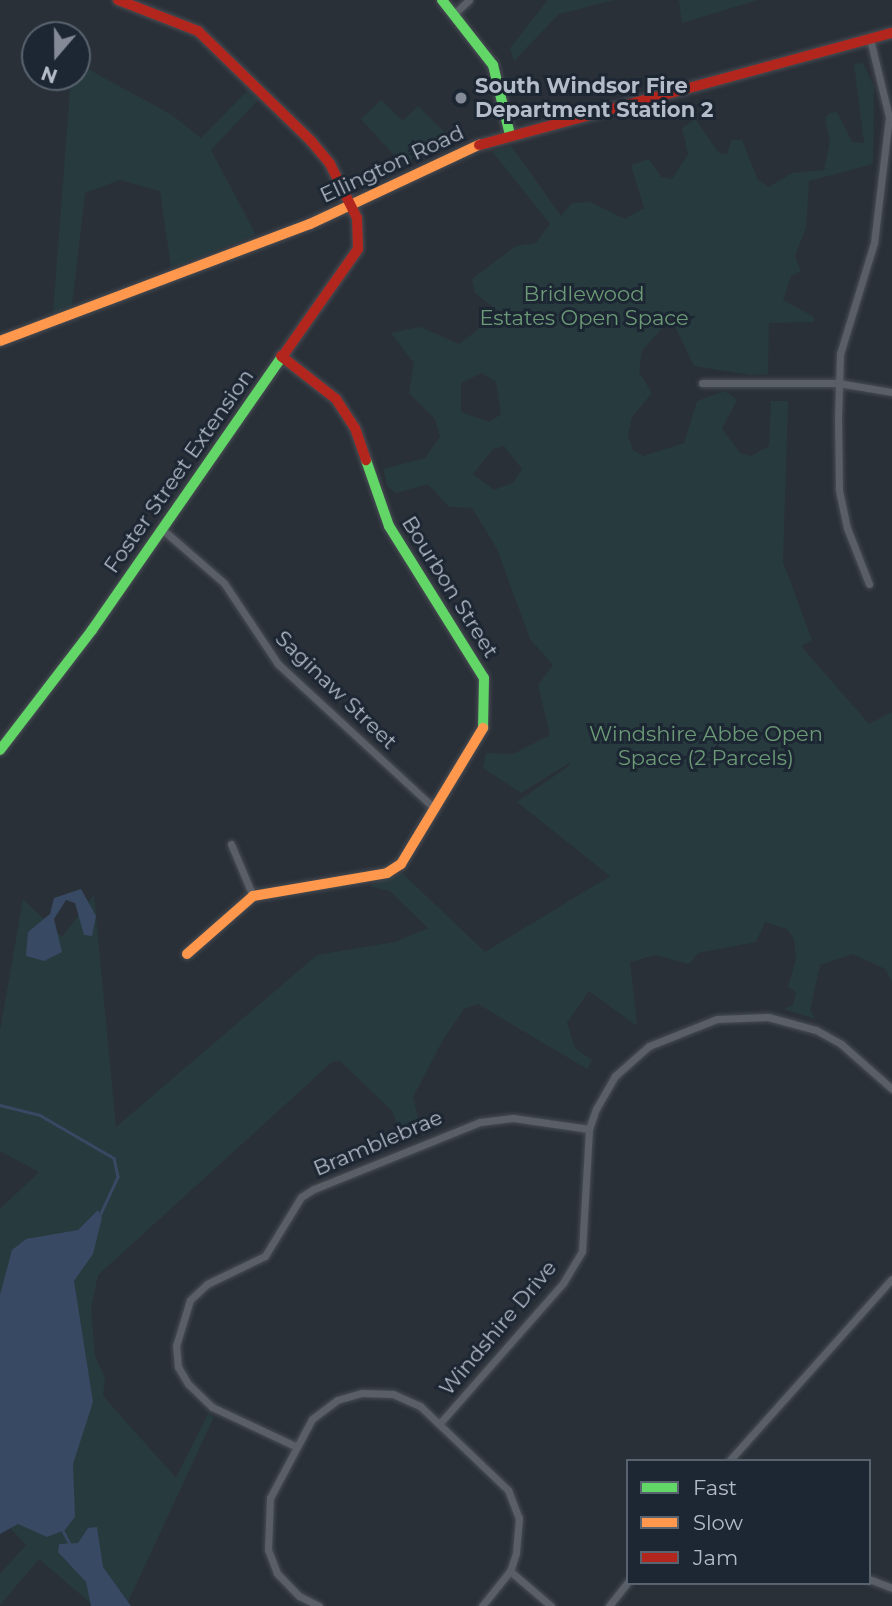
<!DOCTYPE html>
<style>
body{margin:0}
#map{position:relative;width:892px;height:1606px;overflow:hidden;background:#2a3038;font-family:Montserrat,sans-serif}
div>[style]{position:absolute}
.green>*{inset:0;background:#273a3e}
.water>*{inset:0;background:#384963}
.stream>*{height:2.5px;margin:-1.25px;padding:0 1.25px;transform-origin:1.25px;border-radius:1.25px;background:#384963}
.roads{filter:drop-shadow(0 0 2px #484c53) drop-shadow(0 0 2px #484c53)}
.street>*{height:7px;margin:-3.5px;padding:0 3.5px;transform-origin:3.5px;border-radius:3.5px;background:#5a5e66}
.fast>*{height:10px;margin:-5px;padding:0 5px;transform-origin:5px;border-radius:5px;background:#63d668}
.slow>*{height:10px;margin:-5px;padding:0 5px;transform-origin:5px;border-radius:5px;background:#ff974d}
.jam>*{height:10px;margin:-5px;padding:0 5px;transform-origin:5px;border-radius:5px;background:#b3261e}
.dots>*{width:19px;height:19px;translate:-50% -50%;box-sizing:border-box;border:4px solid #1d2633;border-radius:50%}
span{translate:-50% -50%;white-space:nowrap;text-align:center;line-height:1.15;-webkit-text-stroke:6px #1d2633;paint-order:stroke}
.poi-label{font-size:21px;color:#b4bcc9;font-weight:700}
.left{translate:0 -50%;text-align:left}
.street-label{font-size:21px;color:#b4bcc9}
.park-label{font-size:21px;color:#6b9a76}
.legend{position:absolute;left:626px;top:1459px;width:245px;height:126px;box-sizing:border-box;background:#1d2633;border:2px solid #59626f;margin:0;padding:9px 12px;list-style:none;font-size:21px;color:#b4bcc9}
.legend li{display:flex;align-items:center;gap:14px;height:35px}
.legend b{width:35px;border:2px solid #59626f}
.north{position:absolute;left:21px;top:21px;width:70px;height:70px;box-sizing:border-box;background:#1d2633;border:2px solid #59626f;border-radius:50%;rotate:200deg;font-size:19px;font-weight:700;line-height:28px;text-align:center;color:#b4bcc9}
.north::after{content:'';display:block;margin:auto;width:24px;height:32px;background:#848b96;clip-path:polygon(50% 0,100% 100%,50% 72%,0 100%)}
</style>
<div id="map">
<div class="green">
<i style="clip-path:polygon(548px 0,614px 0,559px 14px,514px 61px,510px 48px)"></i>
<i style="clip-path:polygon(679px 0,758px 0,682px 23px)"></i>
<i style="clip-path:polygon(77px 63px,172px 115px,201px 138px,248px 90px,258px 100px,211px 150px,256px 235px,171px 268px,160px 191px,120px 180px,85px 193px,72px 306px,53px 313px,71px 77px,77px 77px)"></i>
<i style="clip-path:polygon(evenodd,863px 63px,874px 86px,873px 164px,809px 181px,806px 228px,795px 256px,801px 271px,791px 276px,783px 300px,814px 317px,814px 322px,769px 323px,768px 374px,751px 375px,694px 366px,671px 318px,642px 351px,639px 372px,652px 393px,632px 417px,628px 436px,633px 450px,643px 456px,684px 443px,697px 401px,725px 391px,737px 400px,722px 429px,740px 453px,751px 456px,769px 446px,771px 401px,788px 401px,783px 562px,812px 640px,801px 646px,869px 724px,892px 712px,892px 982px,885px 969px,853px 954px,820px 965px,810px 1010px,815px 1019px,784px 1009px,793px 1005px,796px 992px,788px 987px,796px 959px,794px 939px,787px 929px,765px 922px,756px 942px,698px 953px,689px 964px,655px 955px,630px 962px,637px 1026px,589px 991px,567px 1023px,575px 1048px,592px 1060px,587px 1069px,478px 1004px,464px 1009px,444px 1038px,413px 1097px,420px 1126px,402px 1134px,392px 1111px,340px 1061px,332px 1062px,98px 1275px,91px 1309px,95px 1356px,105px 1378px,103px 1396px,176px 1478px,208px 1414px,214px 1417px,126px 1606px,94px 1606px,39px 1559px,0 1605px,0 1574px,26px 1545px,0 1517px,0 1209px,39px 1172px,0 1151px,0 1031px,23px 899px,62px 937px,94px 895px,116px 1127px,317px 955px,395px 942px,428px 928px,390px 891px,369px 886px,402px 873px,485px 952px,610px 876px,517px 802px,570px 765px,569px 763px,521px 793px,483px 768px,486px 753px,513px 754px,550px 735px,538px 685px,553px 665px,530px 639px,497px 549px,472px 508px,449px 507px,428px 484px,396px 493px,387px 486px,383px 469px,425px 458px,440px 437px,435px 419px,409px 393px,414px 363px,391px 333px,420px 327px,459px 344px,481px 327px,504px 324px,501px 313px,475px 293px,472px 279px,516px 246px,536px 243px,550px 224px,492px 151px,511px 146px,561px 216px,572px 203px,590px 202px,625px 219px,644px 208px,631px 165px,649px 159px,661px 177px,672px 179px,688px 154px,682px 128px,695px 119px,719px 153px,727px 154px,732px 140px,742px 140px,758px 180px,769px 187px,792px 173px,824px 170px,830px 142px,825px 118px,830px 113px,837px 112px,852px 142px,864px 143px,854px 64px,863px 63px,482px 373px,496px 382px,501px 414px,489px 422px,461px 412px,461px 383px,482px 373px,863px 63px,504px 446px,522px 469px,513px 483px,494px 490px,473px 474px,493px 449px,504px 446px)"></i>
<i style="clip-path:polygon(381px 100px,403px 121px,418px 106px,452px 140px,403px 165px,361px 119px)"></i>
</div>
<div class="water">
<i style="clip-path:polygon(81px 889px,96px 916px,92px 936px,84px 935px,75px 903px,66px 900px,54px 919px,62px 952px,44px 961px,26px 956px,28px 932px,50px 914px,54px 898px)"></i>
<i style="clip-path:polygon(98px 1210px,102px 1218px,93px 1254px,74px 1281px,93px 1402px,73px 1464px,75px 1517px,65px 1530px,47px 1537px,18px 1524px,0 1534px,0 1295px,12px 1250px,26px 1239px,78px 1230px)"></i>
<i style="clip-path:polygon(97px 1527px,103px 1567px,131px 1606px,91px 1606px,86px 1582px,58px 1552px,59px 1544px,78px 1543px,88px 1528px)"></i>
</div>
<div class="stream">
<i style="left:0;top:1105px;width:41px;rotate:14deg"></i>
<i style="left:40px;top:1115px;width:86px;rotate:30.2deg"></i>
<i style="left:114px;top:1158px;width:19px;rotate:78deg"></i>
<i style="left:118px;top:1177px;width:45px;rotate:114.9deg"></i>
<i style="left:61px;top:1527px;width:21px;rotate:62deg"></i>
</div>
<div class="roads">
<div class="street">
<i style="left:455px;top:13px;width:19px;rotate:-43deg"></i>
<i style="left:702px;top:383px;width:136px"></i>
<i style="left:838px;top:383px;width:55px;rotate:9.5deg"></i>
<i style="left:163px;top:530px;width:81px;rotate:41deg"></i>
<i style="left:224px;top:583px;width:97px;rotate:56.3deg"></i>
<i style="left:278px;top:664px;width:214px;rotate:42.7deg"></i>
<i style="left:869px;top:584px;width:60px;rotate:-111.4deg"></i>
<i style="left:847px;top:528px;width:40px;rotate:-102deg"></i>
<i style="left:839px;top:489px;width:70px;rotate:-90.8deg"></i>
<i style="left:838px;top:419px;width:65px;rotate:-88.2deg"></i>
<i style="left:840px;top:354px;width:116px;rotate:-73deg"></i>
<i style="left:874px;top:243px;width:127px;rotate:-83.2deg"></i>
<i style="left:889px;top:117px;width:80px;rotate:-103.7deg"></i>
<i style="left:231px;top:844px;width:56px;rotate:67.1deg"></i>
<i style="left:441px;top:1422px;width:185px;rotate:-48.7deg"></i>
<i style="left:563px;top:1283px;width:37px;rotate:-59deg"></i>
<i style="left:582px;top:1251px;width:122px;rotate:-86.7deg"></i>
<i style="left:589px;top:1129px;width:21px;rotate:-71deg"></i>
<i style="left:596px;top:1109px;width:38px;rotate:-60deg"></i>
<i style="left:615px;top:1076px;width:45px;rotate:-41.4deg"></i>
<i style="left:649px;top:1046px;width:73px;rotate:-21.7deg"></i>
<i style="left:717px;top:1019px;width:51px;rotate:-2.2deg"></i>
<i style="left:768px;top:1017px;width:50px;rotate:15.2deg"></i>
<i style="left:816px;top:1030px;width:29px;rotate:29deg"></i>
<i style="left:841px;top:1044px;width:68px;rotate:41.4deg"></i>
<i style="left:295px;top:1446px;width:92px;rotate:-154.8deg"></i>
<i style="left:212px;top:1407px;width:33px;rotate:-136deg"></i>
<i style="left:188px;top:1384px;width:20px;rotate:-120deg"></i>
<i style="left:178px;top:1367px;width:21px;rotate:-95deg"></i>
<i style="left:176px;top:1346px;width:48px;rotate:-73.1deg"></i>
<i style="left:190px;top:1300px;width:23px;rotate:-43deg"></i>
<i style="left:207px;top:1284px;width:64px;rotate:-25.8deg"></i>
<i style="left:265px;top:1256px;width:69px;rotate:-58.6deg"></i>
<i style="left:301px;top:1197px;width:15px;rotate:-32deg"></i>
<i style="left:314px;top:1189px;width:179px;rotate:-22deg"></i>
<i style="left:480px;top:1122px;width:33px;rotate:-7deg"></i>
<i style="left:513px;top:1118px;width:77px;rotate:8.2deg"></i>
<i style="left:729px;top:1461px;width:244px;rotate:-48.2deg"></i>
<i style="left:510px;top:1571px;width:54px;rotate:40.5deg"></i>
<i style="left:869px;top:1579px;width:25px;rotate:21deg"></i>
<i style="left:319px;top:1606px;width:22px;rotate:-153deg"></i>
<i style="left:299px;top:1596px;width:32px;rotate:-134deg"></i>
<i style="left:277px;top:1573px;width:25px;rotate:-111deg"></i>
<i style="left:268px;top:1550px;width:52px;rotate:-87.8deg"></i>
<i style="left:270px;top:1498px;width:89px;rotate:-62deg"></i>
<i style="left:312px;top:1419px;width:31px;rotate:-37deg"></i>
<i style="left:337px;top:1400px;width:26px;rotate:-16deg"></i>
<i style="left:362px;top:1393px;width:31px;rotate:2deg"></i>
<i style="left:393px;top:1394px;width:30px;rotate:24deg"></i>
<i style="left:420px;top:1406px;width:122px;rotate:43.7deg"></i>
<i style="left:508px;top:1490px;width:30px;rotate:69deg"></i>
<i style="left:519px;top:1518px;width:35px;rotate:95deg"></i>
<i style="left:516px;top:1553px;width:19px;rotate:108deg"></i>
<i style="left:510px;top:1571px;width:45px;rotate:128.7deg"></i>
<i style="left:609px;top:1606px;width:31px;rotate:-52deg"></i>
</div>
<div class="fast">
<i style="left:442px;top:0;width:83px;rotate:51.9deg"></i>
<i style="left:493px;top:65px;width:72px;rotate:76.3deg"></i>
<i style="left:366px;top:460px;width:70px;rotate:70.8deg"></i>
<i style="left:389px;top:526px;width:179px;rotate:58deg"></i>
<i style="left:484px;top:678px;width:50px;rotate:91.1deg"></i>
<i style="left:0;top:750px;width:151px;rotate:-52.5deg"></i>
<i style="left:92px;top:630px;width:333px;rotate:-55.2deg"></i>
</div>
<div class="slow">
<i style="left:0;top:341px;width:331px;rotate:-20.7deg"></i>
<i style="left:310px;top:224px;width:187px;rotate:-25.1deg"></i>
<i style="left:187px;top:954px;width:88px;rotate:-41.3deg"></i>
<i style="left:253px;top:896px;width:136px;rotate:-9.7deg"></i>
<i style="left:387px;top:873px;width:17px;rotate:-33deg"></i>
<i style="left:401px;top:864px;width:159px;rotate:-58.9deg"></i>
</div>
<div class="jam">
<i style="left:118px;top:0;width:86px;rotate:21.2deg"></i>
<i style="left:198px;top:31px;width:158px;rotate:44.2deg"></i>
<i style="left:311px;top:141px;width:30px;rotate:50deg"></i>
<i style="left:330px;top:164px;width:60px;rotate:63.4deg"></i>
<i style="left:357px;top:218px;width:31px;rotate:88deg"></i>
<i style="left:358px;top:249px;width:132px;rotate:125.1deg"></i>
<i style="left:479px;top:145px;width:428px;rotate:-15.2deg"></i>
<i style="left:281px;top:356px;width:70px;rotate:38deg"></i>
<i style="left:336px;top:399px;width:35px;rotate:57deg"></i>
<i style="left:355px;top:428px;width:34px;rotate:71deg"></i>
</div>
</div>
<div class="dots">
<i style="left:461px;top:98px;background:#848b96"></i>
</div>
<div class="poi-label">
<span class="left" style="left:475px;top:98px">South Windsor Fire<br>Department Station 2</span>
</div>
<div class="street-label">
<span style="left:392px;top:164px;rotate:-25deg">Ellington Road</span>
<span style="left:179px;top:471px;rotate:-55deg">Foster Street Extension</span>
<span style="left:450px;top:587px;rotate:58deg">Bourbon Street</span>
<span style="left:336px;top:690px;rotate:44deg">Saginaw Street</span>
<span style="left:378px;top:1143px;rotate:-23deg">Bramblebrae</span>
<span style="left:498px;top:1328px;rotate:-50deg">Windshire Drive</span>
</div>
<div class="park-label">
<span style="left:584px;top:306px">Bridlewood<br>Estates Open Space</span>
<span style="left:706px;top:746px">Windshire Abbe Open<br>Space (2 Parcels)</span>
</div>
<ul class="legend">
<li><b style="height:9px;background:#63d668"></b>Fast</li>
<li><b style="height:9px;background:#ff974d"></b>Slow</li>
<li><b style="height:9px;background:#b3261e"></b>Jam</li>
</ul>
<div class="north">N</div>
</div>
